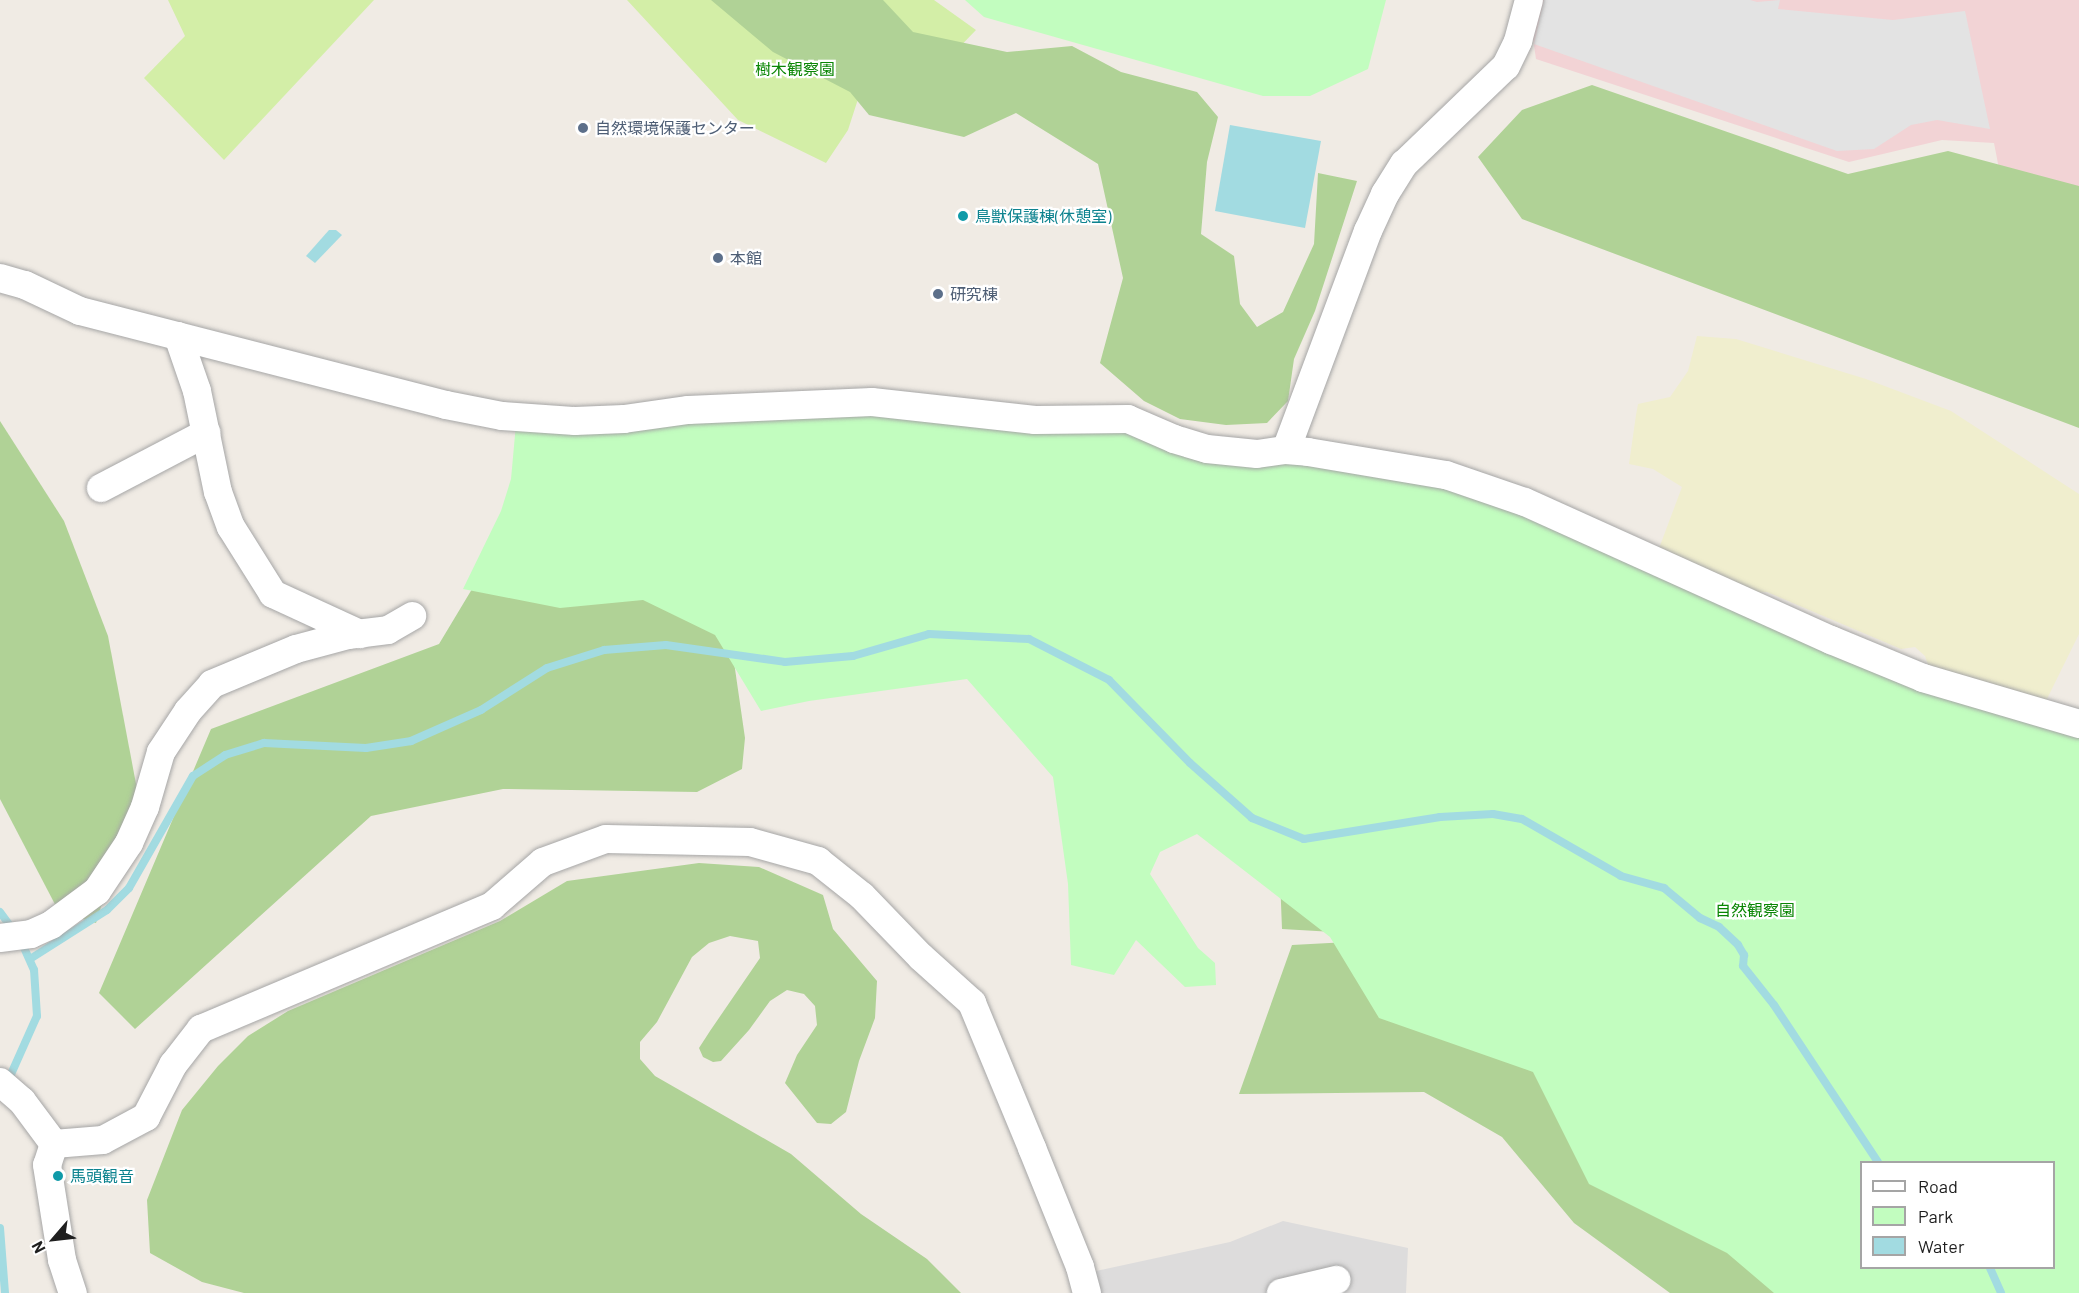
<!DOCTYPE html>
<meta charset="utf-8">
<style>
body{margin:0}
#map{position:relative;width:2079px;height:1293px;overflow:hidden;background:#f0ebe4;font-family:Barlow,"Noto Sans JP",sans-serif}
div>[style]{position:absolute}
.residential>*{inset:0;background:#dddcdc}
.commercial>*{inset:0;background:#f2d3d5}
.farmland>*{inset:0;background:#f0eece}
.grass>*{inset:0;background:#d3eea7}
.forest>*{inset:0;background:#b0d296}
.park>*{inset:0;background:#c2fdbf}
.parking>*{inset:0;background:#e3e3e3}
.water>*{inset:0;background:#a2dbe1}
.stream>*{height:8px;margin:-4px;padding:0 4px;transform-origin:4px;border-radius:4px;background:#a2dbe1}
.roads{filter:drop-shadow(0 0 2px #a6a6a6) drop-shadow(0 0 2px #a6a6a6)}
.minor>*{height:28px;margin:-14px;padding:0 14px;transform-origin:14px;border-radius:14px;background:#fff}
.dots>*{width:16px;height:16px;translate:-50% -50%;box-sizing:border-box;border:3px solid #fff;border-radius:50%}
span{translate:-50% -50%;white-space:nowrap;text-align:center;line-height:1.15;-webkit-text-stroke:4.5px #fff;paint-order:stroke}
.park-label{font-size:16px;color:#0a8604}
.service-label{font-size:16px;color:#4e5e75}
.left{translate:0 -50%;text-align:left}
.culture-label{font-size:16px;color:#0d838f}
.legend{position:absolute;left:1860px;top:1161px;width:195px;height:108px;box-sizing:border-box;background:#fff;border:2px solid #a5a5a5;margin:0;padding:8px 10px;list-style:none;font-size:18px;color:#1f1f1f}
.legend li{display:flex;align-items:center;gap:12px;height:30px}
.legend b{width:30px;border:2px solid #a5a5a5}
.north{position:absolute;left:24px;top:1209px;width:60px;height:60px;-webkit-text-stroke:4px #fff;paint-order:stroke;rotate:242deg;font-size:16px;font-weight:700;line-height:24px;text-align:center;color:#1f1f1f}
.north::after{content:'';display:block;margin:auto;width:21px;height:27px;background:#1f1f1f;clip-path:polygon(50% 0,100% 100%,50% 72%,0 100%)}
</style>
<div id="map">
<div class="residential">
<i style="clip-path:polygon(1283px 1221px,1408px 1248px,1406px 1293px,1092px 1293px,1087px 1273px,1230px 1242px)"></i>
</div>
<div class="commercial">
<i style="clip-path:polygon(1527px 0,2079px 0,2079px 228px,2006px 205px,1994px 143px,1942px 140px,1849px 162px,1536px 59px)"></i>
</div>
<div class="farmland">
<i style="clip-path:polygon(1697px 336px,1736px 339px,1866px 379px,1951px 411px,2079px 494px,2079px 634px,2044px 705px,1928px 665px,1925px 656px,1915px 647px,1901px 649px,1767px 592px,1754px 593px,1658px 551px,1682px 487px,1653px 469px,1629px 464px,1636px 415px,1638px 404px,1670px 397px,1688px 371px)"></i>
</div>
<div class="grass">
<i style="clip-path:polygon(168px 0,374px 0,224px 160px,144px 78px,185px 36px)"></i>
<i style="clip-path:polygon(627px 0,934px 0,976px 30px,920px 88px,870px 62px,848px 130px,826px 163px,738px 120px)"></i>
</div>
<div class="forest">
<i style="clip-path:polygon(711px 0,883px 0,913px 32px,1007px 52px,1072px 46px,1121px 72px,1197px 92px,1218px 117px,1207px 162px,1201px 234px,1234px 256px,1240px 304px,1257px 327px,1283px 312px,1314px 244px,1318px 173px,1357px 181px,1315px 311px,1294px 359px,1288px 401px,1267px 423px,1226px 425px,1180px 419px,1144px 401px,1100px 363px,1123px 278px,1098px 164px,1016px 113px,964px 137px,869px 115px,850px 92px,773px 52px)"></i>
<i style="clip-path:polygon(1592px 85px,1848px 174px,1948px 151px,2079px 186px,2079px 428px,1522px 219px,1478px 157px,1522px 110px)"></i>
<i style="clip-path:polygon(881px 412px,1076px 435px,1109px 433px,1214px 467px,1322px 467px,1291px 545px,1286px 607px,1318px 696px,1397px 673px,1462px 706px,1573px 716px,1637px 657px,2007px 802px,2040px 990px,2079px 1018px,2079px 1293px,2067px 1279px,2031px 1268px,2054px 1268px,2054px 1162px,1862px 1162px,1861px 1202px,1745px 1094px,1607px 1004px,1454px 939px,1282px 929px,1277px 801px,1132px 610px,1011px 631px,791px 577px,723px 586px,745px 738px,742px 769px,697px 792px,503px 789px,371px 816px,135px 1029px,99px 993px,211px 729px,439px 644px,535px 484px,547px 443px,653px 426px)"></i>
<i style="clip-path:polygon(0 421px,64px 521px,108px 636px,137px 789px,96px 923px,59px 912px,0 799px)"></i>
<i style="clip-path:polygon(699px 863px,759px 867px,823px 895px,833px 929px,877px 981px,875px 1018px,859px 1061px,846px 1112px,831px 1124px,817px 1123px,785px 1083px,797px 1055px,817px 1025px,815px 1006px,804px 994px,787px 990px,770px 1001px,749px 1030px,721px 1061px,713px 1062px,703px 1057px,699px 1048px,710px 1031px,760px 958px,758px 941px,730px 936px,709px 943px,692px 957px,657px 1022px,640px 1042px,640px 1059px,655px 1076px,791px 1154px,861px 1214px,927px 1259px,961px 1293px,244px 1293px,202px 1282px,150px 1253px,147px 1200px,182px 1110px,218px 1066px,248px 1036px,288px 1011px,500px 921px,567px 881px)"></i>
<i style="clip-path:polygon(1404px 939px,1862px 1268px,1906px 1293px,1670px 1293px,1574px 1223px,1502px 1137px,1424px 1092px,1239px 1094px,1292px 945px)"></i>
</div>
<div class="park">
<i style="clip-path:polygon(965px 0,1386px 0,1368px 69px,1310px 96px,1263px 96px,984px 17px)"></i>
<i style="clip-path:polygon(evenodd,876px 406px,1131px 427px,1314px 456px,1451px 484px,2079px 732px,2079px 1293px,1774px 1293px,1727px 1253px,1589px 1184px,1533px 1072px,1379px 1018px,1330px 937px,1197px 834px,1160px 852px,1150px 874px,1198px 948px,1215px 963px,1216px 985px,1185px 987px,1136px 940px,1114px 975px,1071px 965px,1068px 884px,1053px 777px,967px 679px,809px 701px,761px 711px,715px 635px,643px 600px,560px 608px,463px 589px,501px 511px,511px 479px,516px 424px,876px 406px,1862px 1162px,2054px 1162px,2054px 1268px,1862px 1268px,1862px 1162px)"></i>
</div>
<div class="parking">
<i style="clip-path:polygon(1544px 0,1750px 0,1757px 2px,1780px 0,1778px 9px,1893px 20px,1965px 11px,1990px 129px,1937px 120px,1911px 125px,1874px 149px,1837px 151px,1534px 44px)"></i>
</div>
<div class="water">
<i style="clip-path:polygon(1230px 125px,1321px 141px,1305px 228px,1215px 211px)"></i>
<i style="clip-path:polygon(329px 230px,336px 230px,342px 235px,315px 263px,306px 256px)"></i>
</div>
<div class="stream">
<i style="left:0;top:912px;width:24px;rotate:54deg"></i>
<i style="left:30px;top:959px;width:91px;rotate:-32.5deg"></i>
<i style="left:107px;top:910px;width:31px;rotate:-45deg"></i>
<i style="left:129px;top:888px;width:129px;rotate:-60.3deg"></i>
<i style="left:193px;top:776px;width:38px;rotate:-33deg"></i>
<i style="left:225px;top:755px;width:41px;rotate:-17.1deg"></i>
<i style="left:264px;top:743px;width:102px;rotate:2.8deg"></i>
<i style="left:366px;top:748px;width:46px;rotate:-8.8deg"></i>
<i style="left:411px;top:741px;width:77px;rotate:-23.9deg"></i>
<i style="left:481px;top:710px;width:78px;rotate:-32.5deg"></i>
<i style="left:547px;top:668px;width:60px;rotate:-17.5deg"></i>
<i style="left:604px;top:650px;width:62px;rotate:-4.6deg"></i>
<i style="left:666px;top:645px;width:120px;rotate:8.1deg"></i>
<i style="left:785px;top:662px;width:68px;rotate:-5deg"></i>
<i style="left:853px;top:656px;width:79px;rotate:-16.1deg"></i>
<i style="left:929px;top:634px;width:100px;rotate:2.9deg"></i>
<i style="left:1029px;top:639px;width:90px;rotate:27.1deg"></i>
<i style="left:1109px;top:680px;width:116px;rotate:45.7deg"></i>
<i style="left:1190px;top:763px;width:83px;rotate:41.6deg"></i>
<i style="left:1252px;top:818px;width:56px;rotate:22deg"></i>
<i style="left:1304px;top:839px;width:138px;rotate:-9.2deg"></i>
<i style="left:1440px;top:817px;width:53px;rotate:-3.2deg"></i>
<i style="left:1493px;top:814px;width:29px;rotate:10deg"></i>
<i style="left:1522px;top:819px;width:114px;rotate:29.9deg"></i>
<i style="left:1621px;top:876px;width:45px;rotate:15.6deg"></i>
<i style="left:1664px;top:888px;width:47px;rotate:39.8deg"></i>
<i style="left:1700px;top:918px;width:21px;rotate:25deg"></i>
<i style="left:1719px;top:927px;width:26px;rotate:43deg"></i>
<i style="left:1738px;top:945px;width:12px;rotate:59deg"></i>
<i style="left:1744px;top:955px;width:11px;rotate:95deg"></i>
<i style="left:1743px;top:966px;width:50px;rotate:51.5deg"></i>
<i style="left:1774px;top:1005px;width:188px;rotate:56.5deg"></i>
<i style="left:8px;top:1081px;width:71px;rotate:-66deg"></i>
<i style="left:37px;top:1016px;width:46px;rotate:-93.7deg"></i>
<i style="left:34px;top:970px;width:32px;rotate:-114deg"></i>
<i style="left:0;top:1228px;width:65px;rotate:85.6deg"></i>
<i style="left:1990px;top:1268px;width:27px;rotate:66deg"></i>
</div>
<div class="roads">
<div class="minor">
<i style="left:0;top:278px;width:26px;rotate:16deg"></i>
<i style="left:25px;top:285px;width:61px;rotate:25.3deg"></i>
<i style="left:80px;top:311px;width:378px;rotate:14.4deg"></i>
<i style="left:446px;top:405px;width:57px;rotate:11.1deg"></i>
<i style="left:502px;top:416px;width:73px;rotate:3.9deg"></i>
<i style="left:575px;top:421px;width:49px;rotate:-2.3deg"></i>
<i style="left:624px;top:419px;width:65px;rotate:-8deg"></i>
<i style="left:688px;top:410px;width:184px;rotate:-2.5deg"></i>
<i style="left:872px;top:402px;width:164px;rotate:6.3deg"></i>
<i style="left:1035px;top:420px;width:93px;rotate:-0.6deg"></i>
<i style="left:1128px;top:419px;width:50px;rotate:23.5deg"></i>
<i style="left:1174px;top:439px;width:34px;rotate:17deg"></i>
<i style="left:1207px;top:449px;width:50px;rotate:5.7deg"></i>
<i style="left:1257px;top:454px;width:29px;rotate:-8deg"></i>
<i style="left:1286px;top:450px;width:22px;rotate:5deg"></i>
<i style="left:1308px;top:452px;width:140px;rotate:9.5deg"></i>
<i style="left:1446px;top:475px;width:83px;rotate:18.9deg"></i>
<i style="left:1525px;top:502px;width:336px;rotate:24.3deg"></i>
<i style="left:1831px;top:640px;width:100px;rotate:22.4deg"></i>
<i style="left:1923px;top:678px;width:163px;rotate:16.4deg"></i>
<i style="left:178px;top:336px;width:58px;rotate:70.9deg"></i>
<i style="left:197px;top:391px;width:103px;rotate:78.3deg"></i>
<i style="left:218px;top:492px;width:37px;rotate:70deg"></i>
<i style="left:231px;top:527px;width:79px;rotate:57.9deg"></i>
<i style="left:273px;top:594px;width:96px;rotate:24.7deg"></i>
<i style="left:1286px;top:450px;width:234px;rotate:-69.5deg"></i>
<i style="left:1368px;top:231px;width:41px;rotate:-65.3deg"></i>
<i style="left:1385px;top:194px;width:36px;rotate:-58deg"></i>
<i style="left:1404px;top:164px;width:141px;rotate:-43.9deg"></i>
<i style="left:1506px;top:66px;width:28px;rotate:-64deg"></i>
<i style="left:1518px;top:41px;width:42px;rotate:-75deg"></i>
<i style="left:101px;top:488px;width:119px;rotate:-27.6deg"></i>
<i style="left:0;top:938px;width:31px;rotate:-7deg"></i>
<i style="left:31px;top:934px;width:22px;rotate:-24deg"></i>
<i style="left:51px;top:925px;width:57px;rotate:-36.5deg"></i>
<i style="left:97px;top:891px;width:58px;rotate:-56.3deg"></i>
<i style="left:129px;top:843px;width:39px;rotate:-66deg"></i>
<i style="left:145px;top:807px;width:57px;rotate:-73.8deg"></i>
<i style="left:161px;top:752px;width:49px;rotate:-56.6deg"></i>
<i style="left:188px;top:711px;width:36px;rotate:-48deg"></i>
<i style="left:212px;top:684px;width:91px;rotate:-22.6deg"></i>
<i style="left:296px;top:649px;width:54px;rotate:-15.1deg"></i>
<i style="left:348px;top:635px;width:40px;rotate:-7.1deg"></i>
<i style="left:388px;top:630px;width:28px;rotate:-30deg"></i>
<i style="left:0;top:1082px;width:29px;rotate:41deg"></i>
<i style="left:22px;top:1101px;width:54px;rotate:53.3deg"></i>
<i style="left:54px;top:1144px;width:49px;rotate:-4.7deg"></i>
<i style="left:103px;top:1140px;width:49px;rotate:-28.1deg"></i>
<i style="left:146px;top:1117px;width:59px;rotate:-62.6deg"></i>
<i style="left:173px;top:1065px;width:46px;rotate:-52.1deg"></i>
<i style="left:201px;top:1029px;width:316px;rotate:-22.9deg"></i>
<i style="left:492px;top:906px;width:67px;rotate:-40.8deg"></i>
<i style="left:543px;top:862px;width:67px;rotate:-20.1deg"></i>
<i style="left:606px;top:839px;width:144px;rotate:1.2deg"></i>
<i style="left:750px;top:842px;width:71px;rotate:15.6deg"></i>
<i style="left:818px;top:861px;width:56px;rotate:38.5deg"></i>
<i style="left:862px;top:896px;width:85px;rotate:46deg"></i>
<i style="left:921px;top:957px;width:69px;rotate:42deg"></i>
<i style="left:972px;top:1003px;width:157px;rotate:67.5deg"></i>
<i style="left:1032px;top:1148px;width:128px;rotate:68deg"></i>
<i style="left:1080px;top:1267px;width:27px;rotate:75deg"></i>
<i style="left:54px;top:1144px;width:22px;rotate:108deg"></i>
<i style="left:47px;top:1165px;width:96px;rotate:81deg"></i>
<i style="left:62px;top:1260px;width:35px;rotate:72deg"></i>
<i style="left:1281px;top:1293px;width:57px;rotate:-13.3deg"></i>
</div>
</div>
<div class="dots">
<i style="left:583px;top:128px;background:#5c6f8a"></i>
<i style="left:963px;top:216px;background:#0f9aa8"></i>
<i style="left:718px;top:258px;background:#5c6f8a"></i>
<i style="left:938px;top:294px;background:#5c6f8a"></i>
<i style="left:58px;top:1176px;background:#0f9aa8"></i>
</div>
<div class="park-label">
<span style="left:795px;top:69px">樹木観察園</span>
<span style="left:1755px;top:910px">自然観察園</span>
</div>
<div class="service-label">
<span class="left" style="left:595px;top:128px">自然環境保護センター</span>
<span class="left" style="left:730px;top:258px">本館</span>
<span class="left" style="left:950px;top:294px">研究棟</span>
</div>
<div class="culture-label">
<span class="left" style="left:975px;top:216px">鳥獣保護棟(休憩室)</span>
<span class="left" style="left:70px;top:1176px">馬頭観音</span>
</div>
<ul class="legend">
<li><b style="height:8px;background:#fff"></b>Road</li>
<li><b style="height:16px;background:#c2fdbf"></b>Park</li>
<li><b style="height:16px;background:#a2dbe1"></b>Water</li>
</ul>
<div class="north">N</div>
</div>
